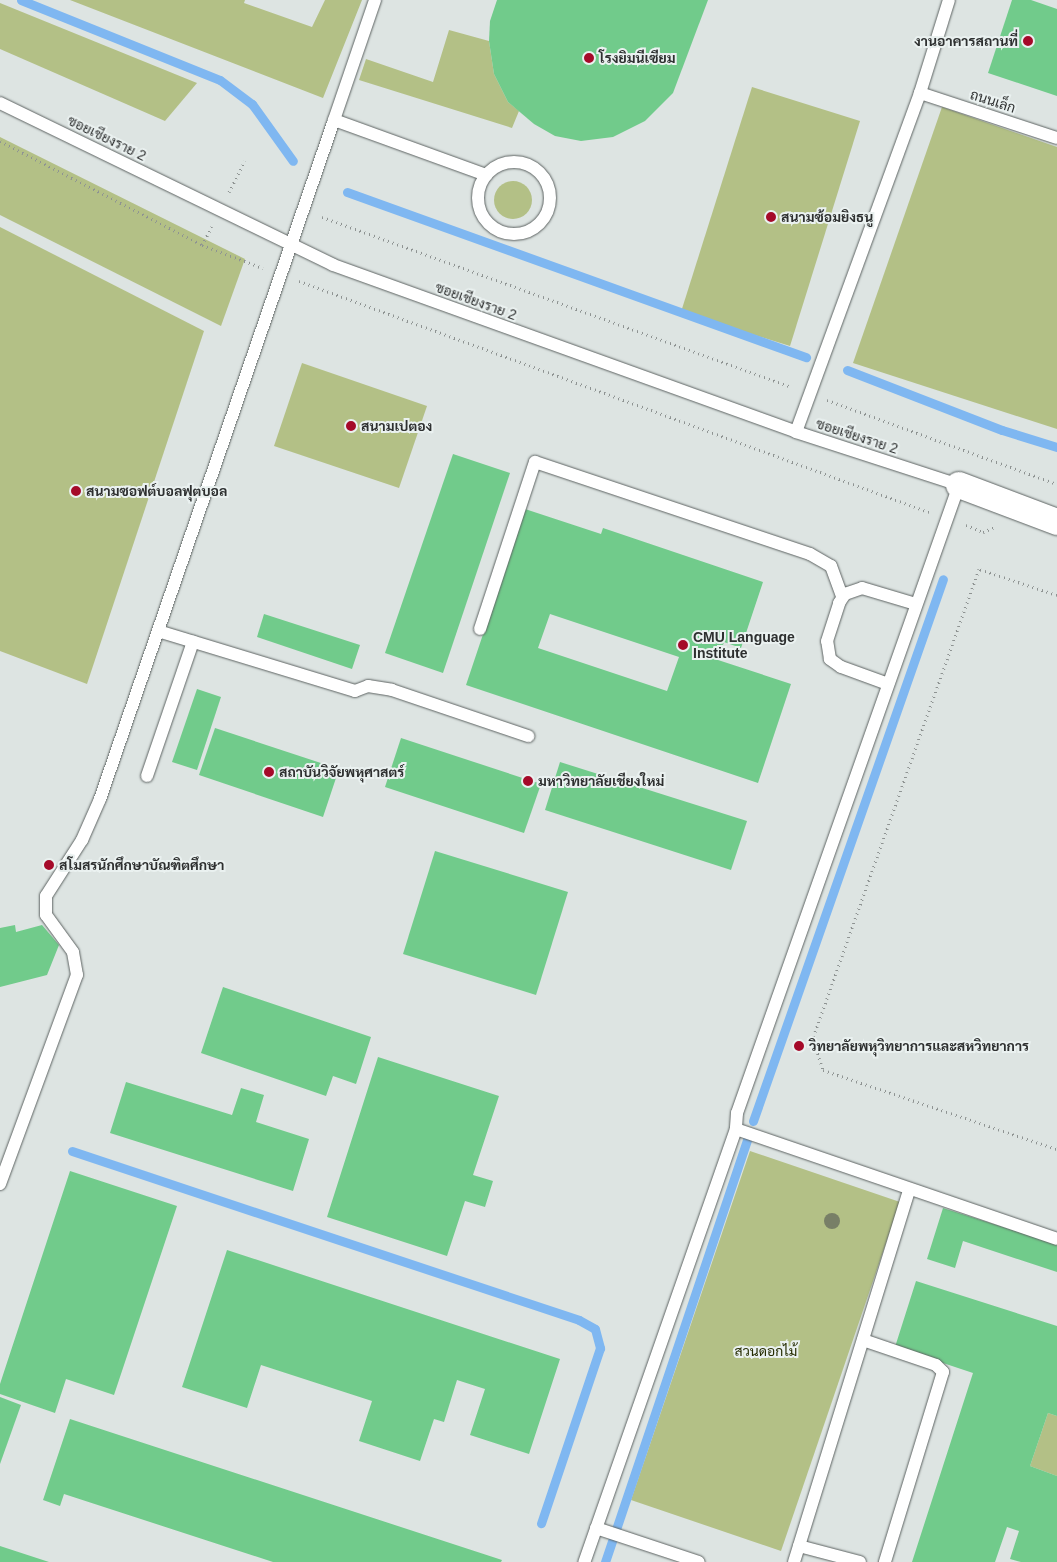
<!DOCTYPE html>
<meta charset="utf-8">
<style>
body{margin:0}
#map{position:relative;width:1057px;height:1562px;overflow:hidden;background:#dde4e2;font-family:Helvetica,Sarabun,sans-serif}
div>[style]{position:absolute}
.green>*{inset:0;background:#b3c086}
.round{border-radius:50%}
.stream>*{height:9px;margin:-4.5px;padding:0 4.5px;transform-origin:4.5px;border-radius:4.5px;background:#7fb7f1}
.building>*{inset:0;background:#71cb8b}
.path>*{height:3px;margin-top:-1.5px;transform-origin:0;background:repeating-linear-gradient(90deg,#8e9392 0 1px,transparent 0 5px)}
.roads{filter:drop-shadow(0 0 1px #5d6362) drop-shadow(0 0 1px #5d6362)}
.lane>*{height:12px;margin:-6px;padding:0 6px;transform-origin:6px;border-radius:6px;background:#fff}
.lane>.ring{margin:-6px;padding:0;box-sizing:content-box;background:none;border:12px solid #fff;border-radius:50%}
.street>*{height:26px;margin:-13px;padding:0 13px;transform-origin:13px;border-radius:13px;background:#fff}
.trees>*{width:16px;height:16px;margin:-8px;border-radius:50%;background:#787f67}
.dots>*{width:14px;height:14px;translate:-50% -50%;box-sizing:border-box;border:2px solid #eaf1f0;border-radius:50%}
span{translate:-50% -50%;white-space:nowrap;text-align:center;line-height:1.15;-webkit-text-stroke:4px #eaf1f0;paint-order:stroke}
.poi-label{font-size:14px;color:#2e3030;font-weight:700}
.right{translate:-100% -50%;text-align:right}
.left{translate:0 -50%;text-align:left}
.street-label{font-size:14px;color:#2e3030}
.park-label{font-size:14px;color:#262d02}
</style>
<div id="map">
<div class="green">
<i style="clip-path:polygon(70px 0,245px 0,244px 3px,312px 27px,325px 0,362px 0,323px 98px)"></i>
<i style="clip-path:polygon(0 3px,197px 83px,165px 121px,0 49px)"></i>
<i style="clip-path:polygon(449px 30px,489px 41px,494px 74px,508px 102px,519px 111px,512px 128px,359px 80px,366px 59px,433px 82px)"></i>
<i style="clip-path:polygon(752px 87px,860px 121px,790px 346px,681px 312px)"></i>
<i style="clip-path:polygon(942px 107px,1057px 147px,1057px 429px,853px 363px)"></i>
<i style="clip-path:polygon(0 137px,245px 259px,221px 326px,0 215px)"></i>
<i class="round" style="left:494px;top:181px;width:38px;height:38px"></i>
<i style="clip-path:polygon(0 227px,204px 331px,87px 684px,0 651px)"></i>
<i style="clip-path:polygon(302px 363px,427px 406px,399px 488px,274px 446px)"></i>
<i style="clip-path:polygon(750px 1151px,900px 1202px,781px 1551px,631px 1500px)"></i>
<i style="clip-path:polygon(1048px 1413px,1057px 1416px,1057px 1476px,1030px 1466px)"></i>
</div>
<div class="stream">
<i style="left:21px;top:0;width:214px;rotate:21.9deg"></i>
<i style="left:220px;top:80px;width:40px;rotate:37deg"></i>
<i style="left:252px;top:104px;width:70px;rotate:54.3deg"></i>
<i style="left:347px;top:192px;width:488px;rotate:19.8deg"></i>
<i style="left:847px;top:370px;width:166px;rotate:21.2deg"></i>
<i style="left:1002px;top:430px;width:58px;rotate:17.2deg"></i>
<i style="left:753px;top:1121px;width:574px;rotate:-70.68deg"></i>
<i style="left:72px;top:1151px;width:534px;rotate:18.43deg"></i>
<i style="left:579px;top:1320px;width:18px;rotate:29deg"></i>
<i style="left:595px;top:1329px;width:20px;rotate:75deg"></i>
<i style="left:600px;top:1348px;width:185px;rotate:108.6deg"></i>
<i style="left:605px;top:1562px;width:446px;rotate:-71.4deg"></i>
</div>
<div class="building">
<i style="clip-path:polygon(497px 0,708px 0,673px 93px,645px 121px,613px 137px,581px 141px,555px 136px,534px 124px,508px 102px,494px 74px,489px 41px,490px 21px)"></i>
<i style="clip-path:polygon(1012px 0,1031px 0,1057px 9px,1057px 96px,988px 73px)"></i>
<i style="clip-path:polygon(453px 454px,510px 473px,443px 673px,385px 653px)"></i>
<i style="clip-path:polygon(evenodd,525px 509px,601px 534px,603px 528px,763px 582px,741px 648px,724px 642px,718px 660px,791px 684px,758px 783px,466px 685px,525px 509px,550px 614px,679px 657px,667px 691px,538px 648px,550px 614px)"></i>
<i style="clip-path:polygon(264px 614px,360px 645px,352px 669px,257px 637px)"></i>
<i style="clip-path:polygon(197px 689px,221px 697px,197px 770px,172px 762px)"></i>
<i style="clip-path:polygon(215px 728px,339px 769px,323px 817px,199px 775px)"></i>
<i style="clip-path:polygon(401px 738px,541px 784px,524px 833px,385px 787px)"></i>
<i style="clip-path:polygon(560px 762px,747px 821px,731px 870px,545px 810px)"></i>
<i style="clip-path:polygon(435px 851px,568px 892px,536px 995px,403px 954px)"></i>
<i style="clip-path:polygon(15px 925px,16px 932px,42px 925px,59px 945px,47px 975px,0 987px,0 928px)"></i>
<i style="clip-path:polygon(223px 987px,371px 1037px,356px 1084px,333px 1076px,326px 1096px,201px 1053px)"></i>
<i style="clip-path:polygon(378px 1057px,499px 1096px,473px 1175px,493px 1181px,485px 1207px,465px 1201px,447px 1256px,327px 1217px)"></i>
<i style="clip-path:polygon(126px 1082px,232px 1115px,241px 1088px,264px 1095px,256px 1122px,309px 1139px,293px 1191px,110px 1133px)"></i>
<i style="clip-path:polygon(70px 1171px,177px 1206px,114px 1395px,66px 1379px,55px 1413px,0 1394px,0 1384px)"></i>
<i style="clip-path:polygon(943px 1208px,1057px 1244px,1057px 1272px,963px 1241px,955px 1268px,927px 1259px)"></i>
<i style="clip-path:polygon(227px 1250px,560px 1359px,529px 1454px,470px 1435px,485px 1389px,457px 1380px,444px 1422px,434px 1419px,420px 1461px,359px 1441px,372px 1401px,261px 1365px,247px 1408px,182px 1387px)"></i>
<i style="clip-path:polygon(916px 1281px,1057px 1326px,1057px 1416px,1048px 1413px,1030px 1466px,1057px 1476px,1057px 1562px,1021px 1562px,1010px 1559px,1019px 1531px,1007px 1527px,995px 1562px,912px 1562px,973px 1373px,895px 1347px)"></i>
<i style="clip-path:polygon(0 1397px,21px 1405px,0 1464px)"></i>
<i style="clip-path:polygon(70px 1419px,502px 1560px,501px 1562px,273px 1562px,64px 1494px,60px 1506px,43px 1500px)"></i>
<i style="clip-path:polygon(0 1546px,49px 1562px,0 1562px)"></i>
</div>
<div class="path">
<i style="left:0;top:141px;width:227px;rotate:27.2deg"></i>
<i style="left:202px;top:245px;width:21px;rotate:-62deg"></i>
<i style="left:229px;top:192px;width:35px;rotate:-63deg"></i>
<i style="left:322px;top:217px;width:499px;rotate:19.9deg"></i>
<i style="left:202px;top:245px;width:65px;rotate:20.7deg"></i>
<i style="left:299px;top:281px;width:671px;rotate:20.14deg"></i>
<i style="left:827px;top:400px;width:245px;rotate:20.1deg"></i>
<i style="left:966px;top:525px;width:18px;rotate:22deg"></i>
<i style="left:983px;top:532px;width:13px;rotate:-23deg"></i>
<i style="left:1057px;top:595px;width:82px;rotate:-161.6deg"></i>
<i style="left:979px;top:569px;width:498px;rotate:109.5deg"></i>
<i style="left:813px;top:1039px;width:33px;rotate:72deg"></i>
<i style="left:823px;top:1070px;width:247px;rotate:18.7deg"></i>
</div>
<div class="roads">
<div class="lane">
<i style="left:920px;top:93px;width:144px;rotate:18.2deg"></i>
<i style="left:0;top:103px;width:370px;rotate:25.9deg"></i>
<i style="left:333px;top:265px;width:492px;rotate:19.8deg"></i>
<i style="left:796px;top:432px;width:171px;rotate:18deg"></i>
<i style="left:959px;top:485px;width:666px;rotate:109.47deg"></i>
<i style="left:737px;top:1113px;width:16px;rotate:94deg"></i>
<i style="left:736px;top:1129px;width:459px;rotate:109.3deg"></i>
<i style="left:334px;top:120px;width:127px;rotate:-71.1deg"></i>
<i class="ring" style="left:478px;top:162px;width:60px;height:60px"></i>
<i style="left:796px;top:432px;width:361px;rotate:-69.9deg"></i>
<i style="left:920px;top:93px;width:97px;rotate:-72.7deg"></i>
<i style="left:480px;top:629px;width:176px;rotate:-71.8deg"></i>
<i style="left:535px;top:462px;width:290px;rotate:18.5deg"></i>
<i style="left:810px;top:554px;width:24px;rotate:30deg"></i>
<i style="left:831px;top:566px;width:33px;rotate:70deg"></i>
<i style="left:158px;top:631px;width:206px;rotate:16.9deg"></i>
<i style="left:355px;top:691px;width:14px;rotate:-21deg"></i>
<i style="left:368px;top:686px;width:24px;rotate:9deg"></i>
<i style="left:392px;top:690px;width:144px;rotate:18.7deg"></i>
<i style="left:888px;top:684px;width:50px;rotate:-160.1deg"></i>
<i style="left:841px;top:667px;width:14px;rotate:-144deg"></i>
<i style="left:830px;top:659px;width:18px;rotate:-99deg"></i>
<i style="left:827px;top:641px;width:40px;rotate:-72deg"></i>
<i style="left:839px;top:603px;width:11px;rotate:-56deg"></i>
<i style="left:845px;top:594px;width:18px;rotate:-19deg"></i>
<i style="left:862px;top:588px;width:56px;rotate:16.5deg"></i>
<i style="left:147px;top:776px;width:142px;rotate:-71.1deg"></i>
<i style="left:736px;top:1129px;width:339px;rotate:18.9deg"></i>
<i style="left:0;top:1184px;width:223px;rotate:-69.8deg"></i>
<i style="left:77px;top:975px;width:23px;rotate:-100deg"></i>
<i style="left:73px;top:952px;width:46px;rotate:-126.1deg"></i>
<i style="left:46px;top:915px;width:19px;rotate:-90deg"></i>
<i style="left:46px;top:896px;width:67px;rotate:-57.3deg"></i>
<i style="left:82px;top:840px;width:45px;rotate:-66.3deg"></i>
<i style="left:100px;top:799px;width:718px;rotate:-70.98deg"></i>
<i style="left:334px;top:120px;width:162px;rotate:19.9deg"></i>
<i style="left:863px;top:1340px;width:77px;rotate:18.9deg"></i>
<i style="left:936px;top:1365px;width:10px;rotate:45deg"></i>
<i style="left:943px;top:1372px;width:199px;rotate:107deg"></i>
<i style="left:596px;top:1528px;width:108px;rotate:18.3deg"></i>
<i style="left:799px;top:1546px;width:63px;rotate:14.7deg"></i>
<i style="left:794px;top:1562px;width:388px;rotate:-72.8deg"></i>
</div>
<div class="street">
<i style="left:959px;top:485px;width:105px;rotate:20.7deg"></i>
</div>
</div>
<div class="trees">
<i style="left:832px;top:1221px"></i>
</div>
<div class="dots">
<i style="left:1028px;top:41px;background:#a50a29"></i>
<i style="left:589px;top:58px;background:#a50a29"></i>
<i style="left:771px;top:217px;background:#a50a29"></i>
<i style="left:351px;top:426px;background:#a50a29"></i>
<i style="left:76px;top:491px;background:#a50a29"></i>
<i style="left:683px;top:645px;background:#a50a29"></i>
<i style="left:269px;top:772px;background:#a50a29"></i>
<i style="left:528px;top:781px;background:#a50a29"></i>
<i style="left:49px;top:865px;background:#a50a29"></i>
<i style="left:799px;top:1046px;background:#a50a29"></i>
</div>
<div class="poi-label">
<span class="right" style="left:1018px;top:41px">งานอาคารสถานที่</span>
<span class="left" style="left:599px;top:58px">โรงยิมนีเซียม</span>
<span class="left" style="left:781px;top:217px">สนามซ้อมยิงธนู</span>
<span class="left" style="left:361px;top:426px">สนามเปตอง</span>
<span class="left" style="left:86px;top:491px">สนามซอฟต์บอลฟุตบอล</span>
<span class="left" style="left:693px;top:645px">CMU Language<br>Institute</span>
<span class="left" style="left:279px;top:772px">สถาบันวิจัยพหุศาสตร์</span>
<span class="left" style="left:538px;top:781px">มหาวิทยาลัยเชียงใหม่</span>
<span class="left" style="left:59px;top:865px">สโมสรนักศึกษาบัณฑิตศึกษา</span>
<span class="left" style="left:809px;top:1046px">วิทยาลัยพหุวิทยาการและสหวิทยาการ</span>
</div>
<div class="street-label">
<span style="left:993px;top:101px;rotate:18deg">ถนนเล็ก</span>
<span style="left:107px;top:138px;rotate:26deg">ซอยเชียงราย 2</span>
<span style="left:476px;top:301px;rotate:20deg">ซอยเชียงราย 2</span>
<span style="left:857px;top:436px;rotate:18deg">ซอยเชียงราย 2</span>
</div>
<div class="park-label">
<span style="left:766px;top:1351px">สวนดอกไม้</span>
</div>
</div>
